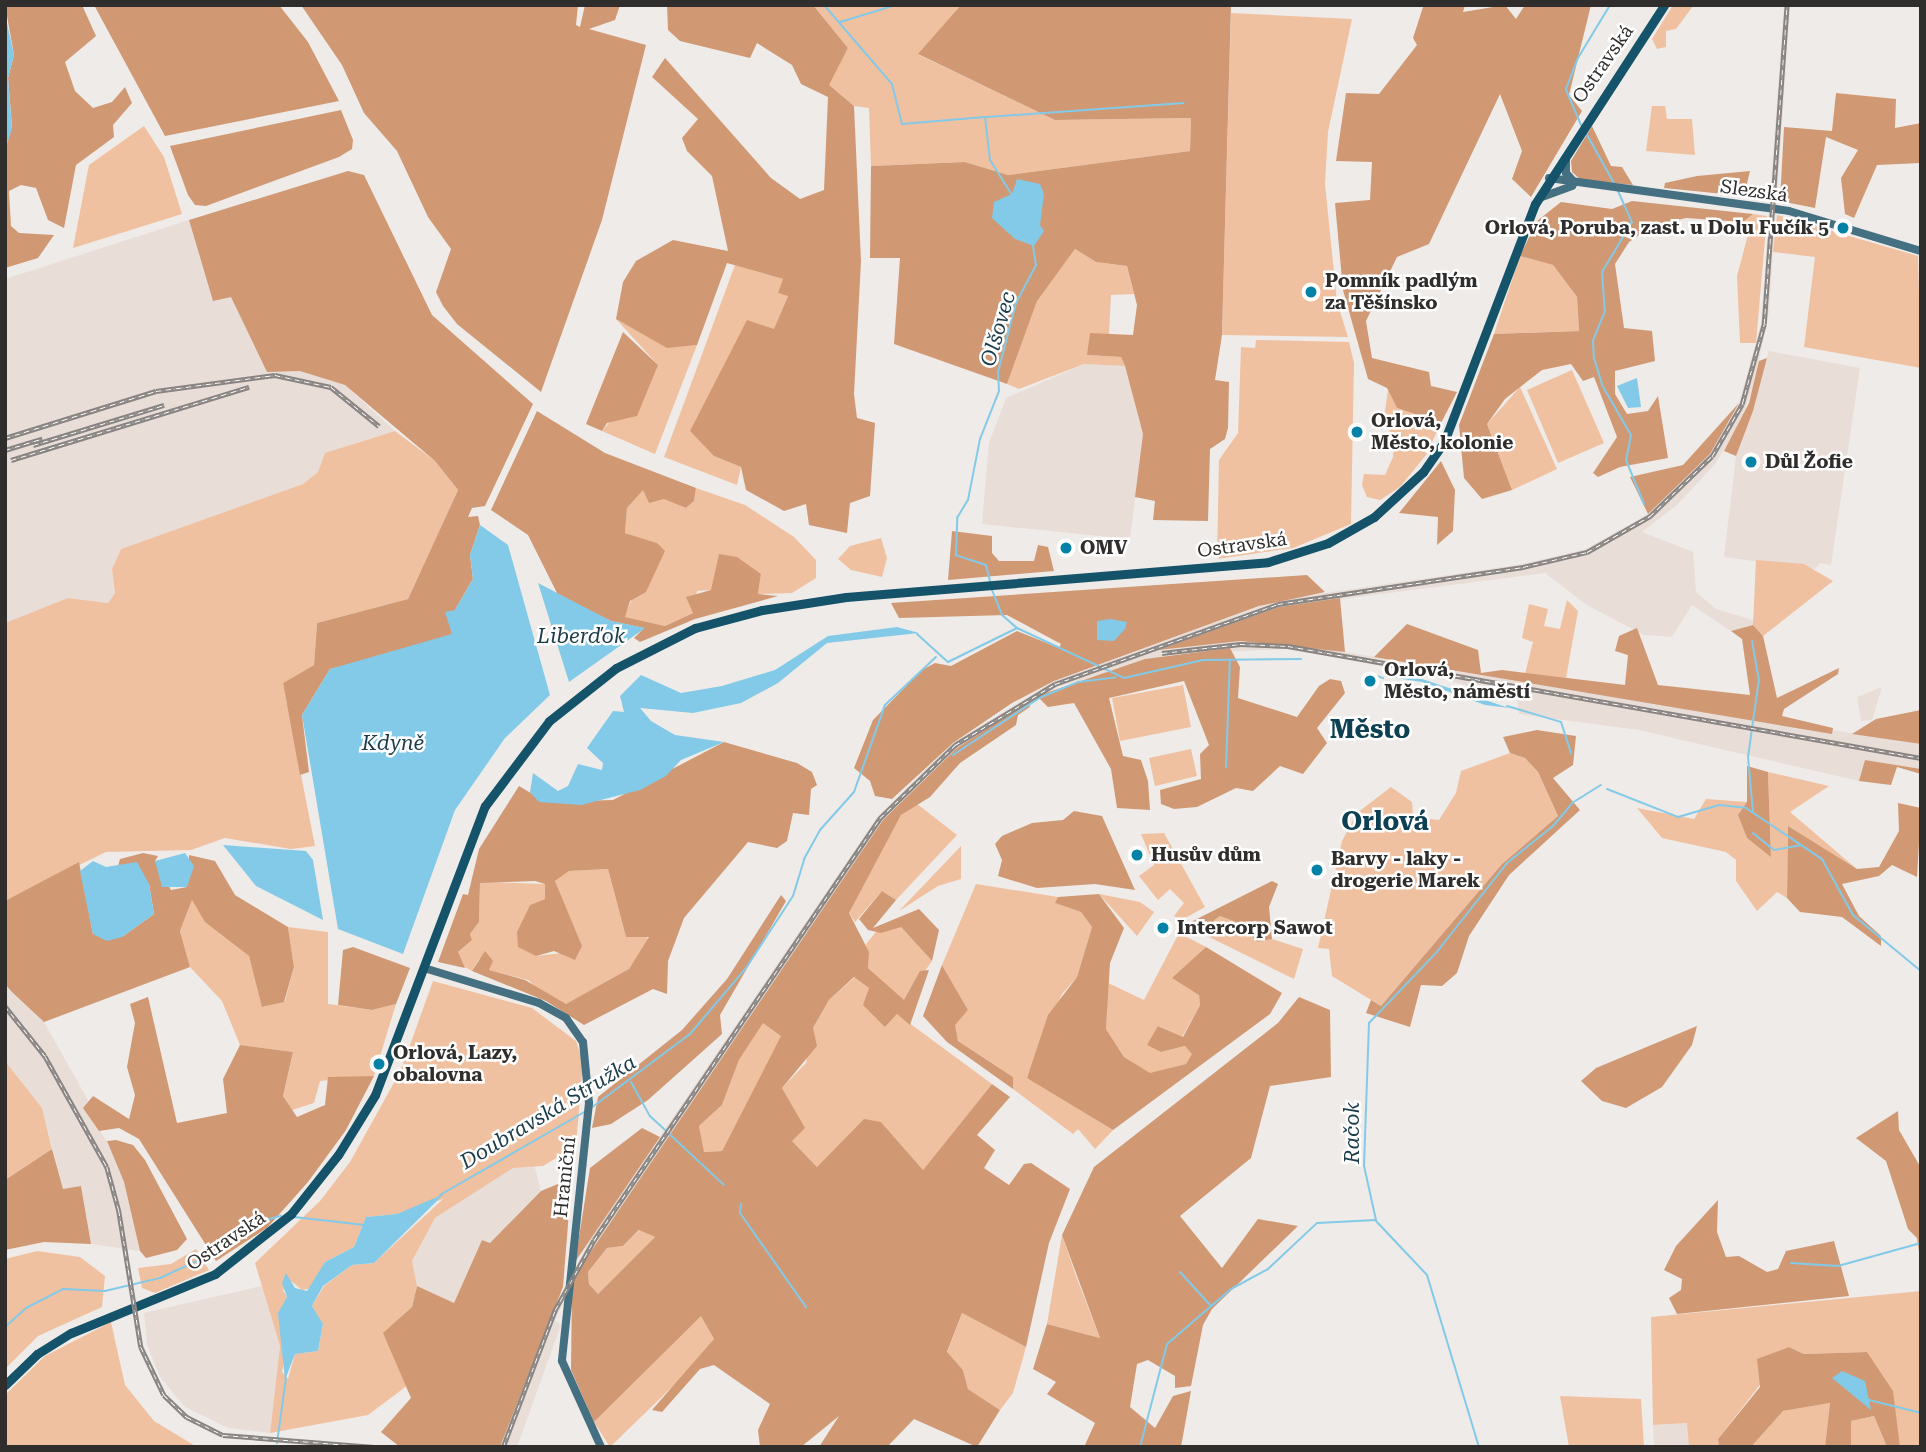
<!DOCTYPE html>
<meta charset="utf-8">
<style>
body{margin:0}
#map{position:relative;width:1926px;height:1452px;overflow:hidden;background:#efebe8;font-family:"Roboto Serif",serif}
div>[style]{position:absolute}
.built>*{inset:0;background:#e9ddd7}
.green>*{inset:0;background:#f0c1a1}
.forest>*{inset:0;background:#d09974}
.water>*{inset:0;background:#82cae8}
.stream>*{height:2px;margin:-1px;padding:0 1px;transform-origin:1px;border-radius:1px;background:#82cae8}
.secondary>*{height:8px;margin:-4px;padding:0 4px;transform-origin:4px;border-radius:4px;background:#447082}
.primary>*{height:9px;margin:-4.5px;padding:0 4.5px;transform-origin:4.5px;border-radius:4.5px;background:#145369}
.rail>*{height:4.5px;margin-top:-2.25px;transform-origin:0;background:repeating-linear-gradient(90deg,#fff 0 5px,#878482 0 10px);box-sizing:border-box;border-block:2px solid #878482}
.dots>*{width:19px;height:19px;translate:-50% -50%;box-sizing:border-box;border:4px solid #fff;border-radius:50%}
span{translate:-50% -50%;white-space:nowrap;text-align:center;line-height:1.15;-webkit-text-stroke:5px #fff;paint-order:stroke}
.street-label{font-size:19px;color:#302e2d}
.poi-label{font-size:19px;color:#302e2d;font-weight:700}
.right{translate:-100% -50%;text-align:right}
.left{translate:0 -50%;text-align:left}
.water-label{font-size:21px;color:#1b3c49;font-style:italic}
.district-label{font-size:26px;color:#0d4052;font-weight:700}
.frame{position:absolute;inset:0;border:7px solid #302e2d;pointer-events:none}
</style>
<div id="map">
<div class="built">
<i style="clip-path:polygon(1784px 5px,1790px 5px,1769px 311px,1754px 384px,1740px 423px,1715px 464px,1677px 505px,1642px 532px,1693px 552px,1696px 592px,1716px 609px,1753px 620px,1753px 625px,1731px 631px,1692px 605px,1672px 637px,1644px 635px,1587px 605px,1545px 573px,1279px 607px,1162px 649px,1240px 641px,1319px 648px,1921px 744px,1921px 769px,1865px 760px,1859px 781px,1639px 730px,1519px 714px,1517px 698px,1385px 665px,1287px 649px,1172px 654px,1057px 687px,957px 748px,883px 820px,581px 1266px,555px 1320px,561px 1325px,517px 1447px,500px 1447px,549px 1317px,591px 1238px,878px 816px,953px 743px,1054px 681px,1277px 600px,1523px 564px,1586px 549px,1648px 514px,1709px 454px,1739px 403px,1761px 324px)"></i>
<i style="clip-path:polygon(189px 220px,213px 300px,231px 296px,267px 371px,299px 370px,345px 385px,395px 431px,326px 453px,318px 472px,303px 484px,121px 549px,112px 569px,115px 593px,108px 603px,68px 598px,5px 623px,5px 279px)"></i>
<i style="clip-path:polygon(1769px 351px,1860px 368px,1831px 565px,1820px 563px,1815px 569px,1724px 557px,1736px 456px)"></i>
<i style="clip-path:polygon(1084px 364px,1125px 366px,1143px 434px,1130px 539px,982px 524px,989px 443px,1006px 398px)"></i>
<i style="clip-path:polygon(1882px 687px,1872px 720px,1861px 721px,1857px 697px)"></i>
<i style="clip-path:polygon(5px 984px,44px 1022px,89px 1102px,84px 1109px,107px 1141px,124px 1182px,140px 1251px,91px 1244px,81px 1186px,63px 1189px,42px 1108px,5px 1061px)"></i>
<i style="clip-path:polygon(534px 1164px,541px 1191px,490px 1243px,482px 1240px,454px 1303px,417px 1286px,412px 1261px,435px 1218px,513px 1168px)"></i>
<i style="clip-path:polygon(262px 1286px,280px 1346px,270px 1433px,228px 1428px,185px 1407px,160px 1377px,147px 1345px,144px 1313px)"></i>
<i style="clip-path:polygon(1688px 1423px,1689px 1447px,1654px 1447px,1653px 1425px)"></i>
</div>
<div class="green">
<i style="clip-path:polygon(813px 5px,961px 5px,919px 55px,1055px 120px,1191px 118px,1190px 151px,1008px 175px,965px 162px,871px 166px,869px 108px,854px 106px,828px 85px,848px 48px)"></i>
<i style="clip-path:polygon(1673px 5px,1694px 5px,1676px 29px,1666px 31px,1666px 47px,1657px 49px,1652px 39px)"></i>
<i style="clip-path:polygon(1231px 13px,1352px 19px,1328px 132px,1325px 184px,1337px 302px,1348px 337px,1222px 335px)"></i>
<i style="clip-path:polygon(1652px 106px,1665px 106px,1667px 119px,1692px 119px,1695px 155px,1646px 151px)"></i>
<i style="clip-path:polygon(144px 126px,164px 157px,182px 214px,73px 248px,89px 165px)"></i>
<i style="clip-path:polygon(1753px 214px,1767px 216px,1756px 343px,1740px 343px,1737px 276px,1750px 227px,1743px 222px)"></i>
<i style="clip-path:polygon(1777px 215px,1918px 256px,1921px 368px,1804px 347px,1815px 257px,1773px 252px)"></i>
<i style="clip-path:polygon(1075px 249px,1096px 262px,1127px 266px,1134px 294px,1111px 295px,1109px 334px,1090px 334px,1088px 355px,1121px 357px,1125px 366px,1084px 364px,1019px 389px,1007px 384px,1037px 300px)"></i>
<i style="clip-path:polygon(1520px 256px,1553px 265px,1577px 297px,1579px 331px,1494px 334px)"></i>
<i style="clip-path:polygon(735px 265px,783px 279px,788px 296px,774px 330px,747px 321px,740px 340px,714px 456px,741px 467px,737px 485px,664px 457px)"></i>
<i style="clip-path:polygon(616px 319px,667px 347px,697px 345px,655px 454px,602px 431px,658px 365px)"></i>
<i style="clip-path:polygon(1256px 340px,1349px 342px,1354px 363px,1351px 524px,1293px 548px,1217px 559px,1219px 460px,1238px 433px,1241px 347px,1255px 348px)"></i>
<i style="clip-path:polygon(1572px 370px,1604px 443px,1558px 463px,1527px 390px)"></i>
<i style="clip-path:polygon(1520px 387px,1557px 469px,1512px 490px,1487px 424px)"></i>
<i style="clip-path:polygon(1388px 390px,1397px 408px,1441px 423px,1426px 455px,1400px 487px,1380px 500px,1367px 497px,1362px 485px,1364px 474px,1385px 475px,1393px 457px,1394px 442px,1384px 417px)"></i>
<i style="clip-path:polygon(395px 431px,435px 461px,458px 490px,408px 599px,317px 623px,314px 665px,283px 683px,315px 846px,291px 849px,225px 838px,191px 850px,106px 852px,5px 901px,5px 623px,68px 598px,108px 603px,115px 593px,112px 569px,121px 549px,303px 484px,318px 472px,325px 453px)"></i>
<i style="clip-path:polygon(696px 488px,745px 505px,794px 537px,816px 560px,816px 578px,792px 593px,758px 594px,761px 574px,742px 566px,711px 590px,697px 591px,693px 613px,665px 626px,624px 617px,657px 543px,625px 533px,627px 508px,643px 489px,686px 508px,694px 501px)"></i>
<i style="clip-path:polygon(881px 538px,887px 558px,882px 577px,851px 570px,838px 559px,850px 546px)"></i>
<i style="clip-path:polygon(1756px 560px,1804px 564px,1833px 581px,1763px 636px,1753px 625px)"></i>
<i style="clip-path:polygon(1567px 600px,1578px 611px,1566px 678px,1525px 674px,1533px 642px,1522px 638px,1529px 604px,1548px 609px,1544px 626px,1560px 629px)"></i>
<i style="clip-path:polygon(1183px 685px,1191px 727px,1120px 741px,1112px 698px)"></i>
<i style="clip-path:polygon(1191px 749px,1197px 776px,1155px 786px,1149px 758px)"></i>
<i style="clip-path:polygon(1510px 753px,1525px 758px,1538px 772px,1558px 816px,1502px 864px,1381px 1006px,1332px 976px,1329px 949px,1318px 948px,1342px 841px,1357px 813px,1391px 787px,1412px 802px,1413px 817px,1439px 820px,1456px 793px,1461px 771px)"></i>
<i style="clip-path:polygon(1768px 772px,1829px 786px,1790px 812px,1858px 870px,1788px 826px,1787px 898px,1777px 892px,1757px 911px,1736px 881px,1736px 860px,1726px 852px,1662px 838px,1637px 808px,1694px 819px,1706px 799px,1747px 802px,1739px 815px,1747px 838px,1771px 855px)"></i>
<i style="clip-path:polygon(916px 803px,957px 835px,896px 900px,882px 891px,855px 922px,849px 913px,864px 883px,901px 815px)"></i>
<i style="clip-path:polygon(1164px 833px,1205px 907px,1180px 921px,1174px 916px,1184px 903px,1170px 889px,1158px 900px,1139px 876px,1154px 865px,1141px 834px)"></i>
<i style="clip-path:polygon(961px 846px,961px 879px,938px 886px,899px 911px)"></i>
<i style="clip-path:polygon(608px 869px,626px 937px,642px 934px,649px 939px,629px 969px,611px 981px,566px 1004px,548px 998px,528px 980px,488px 970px,489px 959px,479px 959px,472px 971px,461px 965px,458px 952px,472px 940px,470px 934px,479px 922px,480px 882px,545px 884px,545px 899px,530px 905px,518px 932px,536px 956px,562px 953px,562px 903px,555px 881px,569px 871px)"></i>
<i style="clip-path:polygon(976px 884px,1058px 897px,1056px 903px,1081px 912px,1092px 927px,1077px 977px,1062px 994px,1027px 1077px,1113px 1130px,1095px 1149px,1078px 1129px,1073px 1134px,1013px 1089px,1013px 1077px,958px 1041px,954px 1025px,968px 1010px,942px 965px)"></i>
<i style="clip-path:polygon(1099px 894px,1140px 902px,1154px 912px,1137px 936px)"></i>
<i style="clip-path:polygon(192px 900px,206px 922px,249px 956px,263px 1007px,285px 1001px,294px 967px,288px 927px,328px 932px,328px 1004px,372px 1010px,396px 1004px,374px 1076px,320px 1081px,314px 1103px,292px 1110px,283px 1096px,293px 1052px,240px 1045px,222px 1001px,190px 967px,180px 931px)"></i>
<i style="clip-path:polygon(1220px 916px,1241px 924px,1257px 942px,1272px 939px,1303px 949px,1294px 979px,1199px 932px)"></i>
<i style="clip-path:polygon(900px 926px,932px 961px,904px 1001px,868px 968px,866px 944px,876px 932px)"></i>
<i style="clip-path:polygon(1179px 933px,1206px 947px,1173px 978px,1199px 994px,1200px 1005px,1182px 1037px,1159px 1026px,1161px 1052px,1185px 1046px,1193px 1053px,1186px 1064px,1150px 1074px,1124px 1057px,1106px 1029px,1108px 983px,1144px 1000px)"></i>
<i style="clip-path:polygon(855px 977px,869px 988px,885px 1027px,897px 1014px,992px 1084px,923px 1170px,881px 1122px,817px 1167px,791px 1140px,804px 1128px,782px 1088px,806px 1063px,813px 1028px,829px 1000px)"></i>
<i style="clip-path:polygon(evenodd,433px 981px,532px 1008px,576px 1041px,583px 1062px,576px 1146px,543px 1166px,513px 1168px,435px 1218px,412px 1261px,417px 1286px,412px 1307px,384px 1333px,408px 1385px,368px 1415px,270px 1433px,280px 1346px,255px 1263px,320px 1201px,350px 1162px,401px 1070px,433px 981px,443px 1199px,374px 1263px,352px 1265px,324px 1286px,312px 1306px,323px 1325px,318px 1351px,295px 1354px,288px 1379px,282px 1372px,286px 1351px,279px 1313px,287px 1297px,283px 1290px,291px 1281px,302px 1290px,311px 1288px,325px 1262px,354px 1247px,366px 1217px,397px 1214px,443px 1199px)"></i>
<i style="clip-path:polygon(763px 1022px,782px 1035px,722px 1151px,703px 1152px,699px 1126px,722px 1105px,739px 1060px)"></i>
<i style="clip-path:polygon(5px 1061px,42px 1108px,52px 1149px,5px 1180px)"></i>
<i style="clip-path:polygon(640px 1230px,655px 1237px,598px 1294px,589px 1284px,588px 1272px,607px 1248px,623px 1246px)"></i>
<i style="clip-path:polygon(1062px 1235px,1076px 1276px,1100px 1338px,1047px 1324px)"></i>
<i style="clip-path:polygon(196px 1249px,209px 1270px,155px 1293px,142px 1288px,138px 1268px,171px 1264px)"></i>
<i style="clip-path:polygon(37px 1251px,80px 1257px,105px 1276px,102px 1307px,38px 1336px,5px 1369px,5px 1259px)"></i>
<i style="clip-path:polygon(1921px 1291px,1921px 1447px,1900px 1447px,1867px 1352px,1804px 1354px,1789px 1347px,1718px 1439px,1719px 1447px,1689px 1447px,1687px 1423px,1653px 1425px,1651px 1317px)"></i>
<i style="clip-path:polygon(962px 1313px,1026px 1347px,1013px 1393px,1000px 1410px,968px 1389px,963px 1370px,947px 1353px)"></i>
<i style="clip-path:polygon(701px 1315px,714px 1339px,703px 1357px,610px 1447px,594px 1422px)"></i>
<i style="clip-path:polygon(111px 1322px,125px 1385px,154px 1421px,197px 1447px,5px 1447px,5px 1395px,45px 1356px)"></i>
<i style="clip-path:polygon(1560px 1396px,1641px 1399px,1644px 1447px,1569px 1447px)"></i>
<i style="clip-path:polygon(1830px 1403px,1825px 1447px,1751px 1447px,1783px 1411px)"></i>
<i style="clip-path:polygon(1874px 1416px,1887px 1447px,1851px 1447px,1851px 1421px)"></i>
</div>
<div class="forest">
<i style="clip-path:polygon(5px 5px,82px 5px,96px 36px,65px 62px,75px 91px,93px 108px,112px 102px,125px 87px,132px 103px,113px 125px,114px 137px,76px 165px,64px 228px,48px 220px,36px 188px,21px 185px,9px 191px,11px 226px,19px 233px,54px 235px,38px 258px,5px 268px,5px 150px,12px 127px,8px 78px,14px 55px)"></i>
<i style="clip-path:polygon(94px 5px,279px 5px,308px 42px,339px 101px,165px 136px)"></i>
<i style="clip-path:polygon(301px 5px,578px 5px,576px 25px,580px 27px,585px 5px,620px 5px,615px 20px,589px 29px,646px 45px,602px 220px,541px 392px,457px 324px,443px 306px,436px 292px,451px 249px,428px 217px,397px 151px,364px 113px,342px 65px)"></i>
<i style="clip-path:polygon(667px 5px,813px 5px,848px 48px,829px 85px,854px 106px,861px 261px,854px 394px,857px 418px,875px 423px,870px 496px,850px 503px,847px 533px,809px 525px,806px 504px,784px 511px,746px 490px,741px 467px,714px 456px,690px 431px,747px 320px,774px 329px,788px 296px,778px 293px,783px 279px,727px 263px,697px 345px,667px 348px,616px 319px,623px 282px,636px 261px,673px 240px,728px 251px,712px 176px,687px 151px,682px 138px,698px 119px,652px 77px,665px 58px,771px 178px,800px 199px,824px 190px,828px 97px,801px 84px,792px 65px,757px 43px,750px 58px,680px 41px,668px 30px)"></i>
<i style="clip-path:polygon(961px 5px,1231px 5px,1222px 335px,1215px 380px,1229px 382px,1228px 428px,1225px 439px,1210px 449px,1208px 521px,1153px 520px,1155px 501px,1135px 497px,1143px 434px,1125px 366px,1121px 357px,1087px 355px,1090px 333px,1133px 335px,1137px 305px,1127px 266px,1096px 262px,1075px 249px,1037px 301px,1007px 384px,894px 344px,900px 258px,870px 258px,871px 166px,965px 162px,1008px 175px,1190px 151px,1191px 118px,1055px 120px,918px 54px)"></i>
<i style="clip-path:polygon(1418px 5px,1465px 5px,1463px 12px,1505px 5px,1516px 19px,1525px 5px,1591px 5px,1569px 95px,1582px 111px,1531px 197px,1512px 179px,1522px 151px,1500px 94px,1429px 244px,1397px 257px,1366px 321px,1372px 358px,1429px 372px,1431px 386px,1457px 392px,1441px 423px,1397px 408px,1387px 388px,1368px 379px,1343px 290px,1335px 203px,1370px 200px,1372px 162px,1336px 161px,1346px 93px,1379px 94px,1417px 45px,1413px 38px,1423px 7px)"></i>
<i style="clip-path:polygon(1836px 93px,1896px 99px,1895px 128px,1921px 123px,1921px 163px,1877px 165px,1854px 218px,1845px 214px,1841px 178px,1858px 150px,1826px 137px,1815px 208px,1780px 201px,1784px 127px,1832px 131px)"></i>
<i style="clip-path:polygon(341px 110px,353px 140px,352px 149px,339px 157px,206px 206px,195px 205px,188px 195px,170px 146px)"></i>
<i style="clip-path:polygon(1592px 126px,1611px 166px,1622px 167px,1633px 185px,1581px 180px,1572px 172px,1571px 161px)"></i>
<i style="clip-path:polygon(348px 171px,364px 175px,432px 315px,533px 404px,485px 506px,472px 508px,468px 517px,478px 516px,480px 525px,470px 555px,473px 579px,455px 610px,452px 634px,429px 645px,330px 669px,302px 715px,309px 772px,300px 775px,283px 683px,314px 665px,317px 623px,408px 599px,458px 490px,435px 461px,345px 385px,300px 371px,267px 372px,231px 297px,213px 301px,189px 220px)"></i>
<i style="clip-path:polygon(1750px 171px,1744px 196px,1664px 188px,1665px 183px,1697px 176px)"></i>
<i style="clip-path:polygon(1632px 201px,1753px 214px,1743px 222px,1686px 218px,1653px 226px,1629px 242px,1615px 264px,1624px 328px,1652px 331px,1655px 361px,1615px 371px,1615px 394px,1627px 414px,1648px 411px,1658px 396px,1668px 458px,1620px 467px,1598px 477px,1593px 473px,1617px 437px,1594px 377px,1583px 381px,1571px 364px,1542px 370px,1505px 399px,1487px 424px,1512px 490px,1482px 499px,1464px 478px,1459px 425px,1494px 334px,1579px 331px,1577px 297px,1553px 265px,1520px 256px,1537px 221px,1561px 202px,1612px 209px)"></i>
<i style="clip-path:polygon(623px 332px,658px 365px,637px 416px,607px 423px,602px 431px,586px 424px)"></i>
<i style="clip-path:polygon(1767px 358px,1753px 411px,1736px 456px,1724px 451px,1749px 403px,1759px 361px)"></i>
<i style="clip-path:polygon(1739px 403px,1710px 454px,1648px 514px,1630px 477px,1683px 465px)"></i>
<i style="clip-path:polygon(537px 411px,605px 453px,696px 488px,694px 501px,686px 508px,664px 499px,649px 503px,643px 490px,627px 508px,625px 533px,657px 543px,665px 551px,646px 592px,630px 601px,625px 617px,665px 626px,693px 613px,686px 597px,711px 590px,719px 554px,737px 557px,761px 574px,758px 594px,778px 596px,695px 619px,640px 642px,634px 638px,644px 628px,611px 621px,558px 595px,528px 535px,491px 510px)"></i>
<i style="clip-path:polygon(1441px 461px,1455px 490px,1453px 531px,1437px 545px,1438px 517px,1399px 513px)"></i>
<i style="clip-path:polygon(952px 531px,992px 536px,992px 553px,999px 561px,1034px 561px,1038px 545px,1048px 547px,1054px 571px,948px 580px)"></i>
<i style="clip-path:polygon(1307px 575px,1325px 592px,1259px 606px,1054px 681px,1012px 703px,953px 743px,892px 799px,875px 796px,870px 781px,854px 768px,873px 720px,922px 670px,935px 663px,951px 666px,1017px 631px,1059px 648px,1061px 644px,1007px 615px,899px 618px,891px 603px)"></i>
<i style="clip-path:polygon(1340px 598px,1345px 652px,1240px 641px,1158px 650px,1279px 607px)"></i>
<i style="clip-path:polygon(1407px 624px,1478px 650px,1481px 673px,1502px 670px,1625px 685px,1628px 655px,1615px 651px,1619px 636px,1637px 628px,1658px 685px,1750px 695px,1742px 639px,1731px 631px,1753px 625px,1763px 636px,1777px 698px,1839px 668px,1838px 674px,1784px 709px,1782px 716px,1833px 728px,1832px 734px,1374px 657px)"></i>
<i style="clip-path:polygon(1230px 648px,1240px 667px,1238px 698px,1297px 717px,1319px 686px,1330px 679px,1341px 681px,1345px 693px,1317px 728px,1327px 743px,1303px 774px,1280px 766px,1253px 791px,1236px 788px,1197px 807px,1174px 809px,1161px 804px,1160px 790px,1201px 779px,1200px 754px,1209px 745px,1184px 681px,1109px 698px,1123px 756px,1141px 760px,1148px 781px,1150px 810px,1117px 808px,1111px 769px,1074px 703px,1048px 707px,1037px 696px,1145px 659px)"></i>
<i style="clip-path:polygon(evenodd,1028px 702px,1030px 707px,1018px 715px,1016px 725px,960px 763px,930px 797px,901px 815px,849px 913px,869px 952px,868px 968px,904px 1000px,920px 971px,929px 970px,910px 1025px,897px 1014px,885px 1027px,863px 1005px,869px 988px,854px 977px,829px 1000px,813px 1028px,817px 1046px,782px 1088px,805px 1128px,792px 1141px,817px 1167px,864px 1119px,881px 1122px,923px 1170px,992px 1084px,1010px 1097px,977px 1135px,995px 1150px,984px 1168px,1009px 1185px,1024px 1164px,1031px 1163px,1070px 1189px,1049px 1243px,1026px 1347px,962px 1313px,947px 1352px,963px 1370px,968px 1389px,1000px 1410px,977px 1447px,914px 1419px,887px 1447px,819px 1447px,839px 1416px,801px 1447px,760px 1447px,758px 1430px,770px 1404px,714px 1365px,700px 1369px,662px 1412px,652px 1410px,714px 1339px,701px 1316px,594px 1422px,571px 1370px,572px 1283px,581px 1266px,883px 820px,957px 748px,1028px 702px,763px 1023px,781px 1036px,722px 1151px,704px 1152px,699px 1126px,722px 1105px,739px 1060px,763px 1023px,1028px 702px,639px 1230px,655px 1237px,598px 1294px,589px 1284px,588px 1272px,607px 1248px,623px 1246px,639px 1230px)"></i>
<i style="clip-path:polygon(1921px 710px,1921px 744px,1852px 734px,1876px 719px)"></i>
<i style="clip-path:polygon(1537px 730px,1576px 736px,1573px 765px,1553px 778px,1580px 810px,1509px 875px,1469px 936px,1457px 973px,1442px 986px,1421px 985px,1410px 1027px,1366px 1013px,1371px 1000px,1381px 1006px,1502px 864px,1558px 816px,1538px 772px,1525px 758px,1510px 753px,1503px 737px)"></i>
<i style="clip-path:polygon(724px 742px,797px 763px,812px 772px,817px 785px,811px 789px,809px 815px,793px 813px,787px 841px,777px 848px,748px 842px,684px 918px,668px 961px,667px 994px,653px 989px,584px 1025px,546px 1001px,472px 971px,485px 951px,493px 961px,489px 970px,525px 980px,566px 1004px,629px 969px,649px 937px,626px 937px,608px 869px,569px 871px,555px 881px,582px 946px,575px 960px,554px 951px,536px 956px,518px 947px,517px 932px,530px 905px,545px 899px,545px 884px,535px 881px,480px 883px,479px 922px,470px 934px,472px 940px,458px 952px,465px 968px,438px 962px,463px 894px,468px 895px,479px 849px,519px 786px,546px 802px,613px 800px)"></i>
<i style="clip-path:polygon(1865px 760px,1921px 769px,1921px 774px,1897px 767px,1891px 785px,1859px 781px)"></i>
<i style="clip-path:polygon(1747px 766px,1768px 772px,1771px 857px,1747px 838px,1738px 815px,1747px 802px)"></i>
<i style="clip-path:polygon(1898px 803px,1921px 808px,1917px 877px,1892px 865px,1879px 876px,1842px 884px,1859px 916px,1881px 936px,1881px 946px,1842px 917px,1800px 912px,1787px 898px,1788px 826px,1857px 869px,1879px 867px,1899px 831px)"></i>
<i style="clip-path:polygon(1074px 811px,1102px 816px,1135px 890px,1095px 884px,1037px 888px,998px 876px,1002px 860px,995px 844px,1002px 836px,1032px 823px,1063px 820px)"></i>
<i style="clip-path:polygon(143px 853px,158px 856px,155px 861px,171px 890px,187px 887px,189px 855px,215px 861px,235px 895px,288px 927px,294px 967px,284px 1002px,262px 1007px,249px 956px,205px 922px,192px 900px,180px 931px,190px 967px,44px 1022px,12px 992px,5px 984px,5px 901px,79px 862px,93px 934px,122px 937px,154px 914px,149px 884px,118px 866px,120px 859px)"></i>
<i style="clip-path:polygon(1272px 881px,1278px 884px,1269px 907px,1272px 939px,1257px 942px,1241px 924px,1220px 916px,1199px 932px,1187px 924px)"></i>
<i style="clip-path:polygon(882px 891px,896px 900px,873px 928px,919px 909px,939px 930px,932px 961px,901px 927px,881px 933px,868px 930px,859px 919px)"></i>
<i style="clip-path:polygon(1099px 894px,1124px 928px,1110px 963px,1106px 1029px,1124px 1057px,1150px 1073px,1186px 1064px,1192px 1054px,1185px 1046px,1161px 1052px,1147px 1045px,1158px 1026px,1183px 1037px,1200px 1005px,1199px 995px,1172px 978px,1206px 947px,1282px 993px,1270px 1014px,1113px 1130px,1027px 1078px,1048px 1015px,1077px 977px,1092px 927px,1081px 912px,1055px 903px,1058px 897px)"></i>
<i style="clip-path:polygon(781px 895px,786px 901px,720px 1015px,722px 1034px,648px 1100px,611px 1124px,592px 1128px,598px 1097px,682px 1030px,727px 979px)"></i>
<i style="clip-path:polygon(353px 947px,410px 968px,396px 1004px,372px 1010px,338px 1005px,343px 950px)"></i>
<i style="clip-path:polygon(942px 965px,968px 1010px,955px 1025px,958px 1041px,1013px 1077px,1013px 1089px,947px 1042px,923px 1016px)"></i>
<i style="clip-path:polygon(148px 997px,177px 1123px,227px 1113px,223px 1079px,240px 1045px,293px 1052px,283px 1096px,297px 1117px,325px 1105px,328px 1077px,374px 1076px,346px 1130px,308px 1182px,267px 1228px,216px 1261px,139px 1139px,119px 1128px,99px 1131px,83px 1108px,93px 1096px,129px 1119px,135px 1095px,127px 1067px,135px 1023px,130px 1004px)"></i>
<i style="clip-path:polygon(1299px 997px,1330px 1010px,1331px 1077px,1270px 1086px,1251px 1158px,1180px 1216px,1222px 1268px,1258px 1219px,1298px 1226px,1212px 1309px,1203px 1325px,1191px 1386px,1175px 1388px,1175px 1376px,1148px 1360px,1137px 1364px,1130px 1407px,1155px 1428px,1173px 1396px,1191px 1391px,1181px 1447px,1084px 1447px,1095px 1423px,1047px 1394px,1056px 1382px,1033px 1369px,1047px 1324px,1100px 1338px,1062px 1235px,1094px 1167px,1278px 1023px)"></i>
<i style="clip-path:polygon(1697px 1026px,1692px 1045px,1662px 1087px,1626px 1108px,1602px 1101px,1581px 1081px,1596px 1068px)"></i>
<i style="clip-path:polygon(1898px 1111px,1899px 1130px,1921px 1168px,1921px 1266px,1917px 1238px,1908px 1229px,1886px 1161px,1856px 1138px)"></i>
<i style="clip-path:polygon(642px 1128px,660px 1137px,575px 1262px,590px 1168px)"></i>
<i style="clip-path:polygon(116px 1140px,133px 1145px,145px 1160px,187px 1239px,177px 1250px,146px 1258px,140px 1251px,124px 1182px,107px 1141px)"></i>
<i style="clip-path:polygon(52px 1149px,63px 1189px,81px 1186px,91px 1244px,44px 1242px,5px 1250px,5px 1180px)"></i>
<i style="clip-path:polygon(565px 1181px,571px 1187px,563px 1287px,500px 1447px,400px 1447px,381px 1432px,411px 1398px,383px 1333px,412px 1307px,417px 1286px,454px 1303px,482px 1240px,490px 1243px,541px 1191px)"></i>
<i style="clip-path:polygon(1718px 1200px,1717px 1232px,1726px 1257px,1739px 1256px,1767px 1272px,1778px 1269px,1786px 1251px,1834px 1241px,1849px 1296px,1677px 1314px,1669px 1298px,1681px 1290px,1682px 1279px,1664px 1270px,1676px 1246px)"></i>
<i style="clip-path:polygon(1789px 1347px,1804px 1354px,1867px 1352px,1893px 1391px,1900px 1447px,1887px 1447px,1874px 1416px,1851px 1421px,1851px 1447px,1825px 1447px,1830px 1403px,1783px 1411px,1751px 1447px,1719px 1447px,1718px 1439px,1760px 1387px,1757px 1359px)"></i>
</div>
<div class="water">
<i style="clip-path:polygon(5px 14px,14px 55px,8px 78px,12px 128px,5px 150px)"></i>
<i style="clip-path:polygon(1017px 179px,1040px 184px,1044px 194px,1040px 225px,1044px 231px,1034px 246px,1015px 239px,992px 218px,994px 202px,1012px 194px)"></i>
<i style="clip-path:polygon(1637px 378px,1641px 407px,1628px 408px,1617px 386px)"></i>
<i style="clip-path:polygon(480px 525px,508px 545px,550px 695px,505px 738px,455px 810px,403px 954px,338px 929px,302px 715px,330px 669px,452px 634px,445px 612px,455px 610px,473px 579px,470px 555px)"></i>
<i style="clip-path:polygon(538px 583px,611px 621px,645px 628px,569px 682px)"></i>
<i style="clip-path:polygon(1110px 619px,1127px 622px,1125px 629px,1114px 641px,1097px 640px,1097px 621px)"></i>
<i style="clip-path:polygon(897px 627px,919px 633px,827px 643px,778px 683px,741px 703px,693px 713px,640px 708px,651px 721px,675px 735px,724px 742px,681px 760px,666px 776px,640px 790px,581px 805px,539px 802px,530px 792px,533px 773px,558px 791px,568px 786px,578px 764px,602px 770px,603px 763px,587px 748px,613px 711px,624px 712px,620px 696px,641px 675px,681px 693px,722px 686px,775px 670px,828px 636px)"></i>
<i style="clip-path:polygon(1382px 676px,1422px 679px,1509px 708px,1485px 705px,1422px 682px)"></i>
<i style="clip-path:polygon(223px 845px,306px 851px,313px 860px,323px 920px,256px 886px)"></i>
<i style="clip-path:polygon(185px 853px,194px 866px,187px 887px,162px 887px,155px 861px)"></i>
<i style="clip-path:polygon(93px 861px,106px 867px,137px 862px,149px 884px,154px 914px,122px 937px,107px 941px,93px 934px,80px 871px)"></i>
<i style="clip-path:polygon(444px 1194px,374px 1263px,352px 1265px,323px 1286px,312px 1306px,323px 1324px,318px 1351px,295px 1354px,285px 1380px,278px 1313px,287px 1297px,282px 1283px,286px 1273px,295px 1288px,307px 1291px,325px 1262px,354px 1247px,366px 1217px,397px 1214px)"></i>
<i style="clip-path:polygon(1842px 1371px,1865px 1381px,1871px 1410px,1832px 1378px)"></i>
</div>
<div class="stream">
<i style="left:824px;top:5px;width:104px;rotate:49.3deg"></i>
<i style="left:892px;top:84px;width:41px;rotate:76deg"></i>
<i style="left:902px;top:124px;width:83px;rotate:-4.8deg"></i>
<i style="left:985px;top:117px;width:43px;rotate:83.4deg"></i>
<i style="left:990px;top:160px;width:41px;rotate:57.8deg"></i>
<i style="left:840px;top:22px;width:59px;rotate:-16.9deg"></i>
<i style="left:987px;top:117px;width:197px;rotate:-4.1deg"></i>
<i style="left:1581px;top:125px;width:39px;rotate:-113deg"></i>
<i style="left:1566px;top:89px;width:33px;rotate:-69deg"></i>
<i style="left:1578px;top:58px;width:62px;rotate:-58.9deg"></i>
<i style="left:1586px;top:133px;width:57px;rotate:60.8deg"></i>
<i style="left:1618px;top:191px;width:34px;rotate:66deg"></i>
<i style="left:1632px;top:222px;width:58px;rotate:121deg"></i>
<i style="left:1602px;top:272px;width:39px;rotate:86deg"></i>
<i style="left:1605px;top:311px;width:32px;rotate:112deg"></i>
<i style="left:1593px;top:341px;width:17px;rotate:87deg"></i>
<i style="left:1594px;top:358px;width:28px;rotate:73deg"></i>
<i style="left:1602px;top:385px;width:58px;rotate:59.9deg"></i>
<i style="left:1631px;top:435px;width:25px;rotate:101deg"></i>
<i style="left:1626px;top:460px;width:48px;rotate:67.8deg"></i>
<i style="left:990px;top:581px;width:16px;rotate:-104deg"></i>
<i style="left:986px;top:565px;width:32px;rotate:-162deg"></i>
<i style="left:956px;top:555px;width:37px;rotate:-88deg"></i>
<i style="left:957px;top:518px;width:21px;rotate:-59deg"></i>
<i style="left:968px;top:500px;width:62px;rotate:-78.9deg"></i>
<i style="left:980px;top:439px;width:52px;rotate:-68.4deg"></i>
<i style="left:999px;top:391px;width:19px;rotate:-93deg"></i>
<i style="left:998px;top:372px;width:71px;rotate:-75.4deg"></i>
<i style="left:1016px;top:303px;width:43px;rotate:-62.2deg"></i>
<i style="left:1036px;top:265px;width:20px;rotate:-99deg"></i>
<i style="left:992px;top:590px;width:27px;rotate:68deg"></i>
<i style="left:1002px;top:615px;width:20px;rotate:41deg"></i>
<i style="left:917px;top:634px;width:42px;rotate:42.1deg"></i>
<i style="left:948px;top:662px;width:77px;rotate:-26.2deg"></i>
<i style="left:1017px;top:628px;width:118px;rotate:25deg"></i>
<i style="left:1124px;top:678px;width:81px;rotate:-12.8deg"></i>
<i style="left:1203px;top:660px;width:98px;rotate:-0.6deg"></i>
<i style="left:1752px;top:641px;width:39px;rotate:80deg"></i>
<i style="left:1759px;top:679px;width:79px;rotate:98deg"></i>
<i style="left:1748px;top:757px;width:55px;rotate:84.8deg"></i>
<i style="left:1369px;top:673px;width:15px;rotate:20deg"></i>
<i style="left:1507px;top:706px;width:56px;rotate:16.5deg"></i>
<i style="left:1561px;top:722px;width:33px;rotate:72deg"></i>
<i style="left:953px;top:755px;width:103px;rotate:-33.5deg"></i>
<i style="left:1039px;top:698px;width:42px;rotate:-22.3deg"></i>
<i style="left:1078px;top:682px;width:38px;rotate:-7deg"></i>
<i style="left:1226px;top:767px;width:107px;rotate:-87.9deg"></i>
<i style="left:1607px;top:789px;width:76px;rotate:21.5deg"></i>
<i style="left:1678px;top:817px;width:43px;rotate:-16.3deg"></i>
<i style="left:1719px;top:805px;width:27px;rotate:6deg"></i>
<i style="left:1746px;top:808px;width:92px;rotate:33.9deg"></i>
<i style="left:1822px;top:859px;width:64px;rotate:61deg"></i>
<i style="left:1853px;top:915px;width:88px;rotate:39.5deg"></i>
<i style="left:1753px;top:833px;width:27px;rotate:39deg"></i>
<i style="left:1774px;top:850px;width:27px;rotate:-10deg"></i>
<i style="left:631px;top:1082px;width:39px;rotate:61deg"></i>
<i style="left:650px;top:1116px;width:101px;rotate:43deg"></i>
<i style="left:591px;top:1108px;width:124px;rotate:-36.8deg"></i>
<i style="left:690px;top:1034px;width:87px;rotate:-49.7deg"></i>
<i style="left:746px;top:968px;width:86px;rotate:-56.9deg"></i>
<i style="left:793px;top:896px;width:39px;rotate:-73deg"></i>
<i style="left:804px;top:859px;width:33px;rotate:-61deg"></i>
<i style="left:820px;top:830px;width:51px;rotate:-48.2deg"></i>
<i style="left:854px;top:792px;width:92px;rotate:-70.4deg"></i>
<i style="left:885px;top:705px;width:70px;rotate:-43.3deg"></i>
<i style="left:440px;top:1195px;width:168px;rotate:-29.9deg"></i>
<i style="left:741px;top:1204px;width:9px;rotate:96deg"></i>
<i style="left:740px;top:1213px;width:115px;rotate:54.9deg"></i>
<i style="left:294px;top:1217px;width:71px;rotate:6.4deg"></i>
<i style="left:1376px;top:1221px;width:74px;rotate:46.6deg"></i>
<i style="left:1427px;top:1275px;width:180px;rotate:73.2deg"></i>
<i style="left:1791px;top:1263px;width:47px;rotate:3.7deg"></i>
<i style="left:1838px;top:1266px;width:86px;rotate:-15.5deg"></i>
<i style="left:1180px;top:1272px;width:46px;rotate:47.6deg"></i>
<i style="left:5px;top:1327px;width:28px;rotate:-42deg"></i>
<i style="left:26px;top:1308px;width:42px;rotate:-27.2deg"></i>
<i style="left:63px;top:1289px;width:42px;rotate:2.7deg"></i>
<i style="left:105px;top:1291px;width:57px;rotate:-13.3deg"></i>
<i style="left:160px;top:1278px;width:55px;rotate:-24.7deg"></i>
<i style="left:210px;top:1255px;width:56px;rotate:-34.8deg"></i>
<i style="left:256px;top:1223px;width:26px;rotate:-16deg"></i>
<i style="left:1869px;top:1400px;width:54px;rotate:14deg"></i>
<i style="left:277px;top:1443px;width:66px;rotate:-82.1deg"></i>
<i style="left:1140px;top:1447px;width:106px;rotate:-75.3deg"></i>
<i style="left:1167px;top:1344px;width:84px;rotate:-40.7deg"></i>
<i style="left:1231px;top:1289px;width:42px;rotate:-28.4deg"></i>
<i style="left:1268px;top:1269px;width:67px;rotate:-43.2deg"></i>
<i style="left:1317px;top:1223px;width:59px;rotate:-2.9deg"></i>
<i style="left:1376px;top:1220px;width:55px;rotate:-102.5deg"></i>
<i style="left:1364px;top:1166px;width:143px;rotate:-88deg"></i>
<i style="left:1369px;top:1023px;width:97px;rotate:-46.3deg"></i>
<i style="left:1436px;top:953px;width:115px;rotate:-51.7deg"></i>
<i style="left:1507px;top:863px;width:59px;rotate:-38.8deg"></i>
<i style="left:1553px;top:826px;width:30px;rotate:-50deg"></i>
<i style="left:1572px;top:803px;width:34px;rotate:-32deg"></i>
</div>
<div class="secondary">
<i style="left:1566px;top:158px;width:15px;rotate:90deg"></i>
<i style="left:1566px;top:173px;width:13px;rotate:48deg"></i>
<i style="left:1549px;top:178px;width:242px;rotate:7.8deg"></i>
<i style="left:1789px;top:211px;width:138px;rotate:16.9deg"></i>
<i style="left:1542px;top:197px;width:32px;rotate:-20deg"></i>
<i style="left:424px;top:968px;width:120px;rotate:16.9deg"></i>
<i style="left:539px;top:1003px;width:31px;rotate:29deg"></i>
<i style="left:566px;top:1018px;width:29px;rotate:55deg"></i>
<i style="left:583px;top:1042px;width:61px;rotate:84.4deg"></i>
<i style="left:589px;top:1103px;width:259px;rotate:96deg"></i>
<i style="left:562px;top:1361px;width:94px;rotate:65.6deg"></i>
</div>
<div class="primary">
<i style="left:5px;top:1385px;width:45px;rotate:-44.1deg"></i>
<i style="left:37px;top:1354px;width:40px;rotate:-32deg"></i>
<i style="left:71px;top:1333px;width:156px;rotate:-22.3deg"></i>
<i style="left:215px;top:1274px;width:97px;rotate:-38.3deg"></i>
<i style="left:291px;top:1214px;width:75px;rotate:-51.5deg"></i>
<i style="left:338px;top:1155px;width:70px;rotate:-58.3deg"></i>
<i style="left:375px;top:1095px;width:309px;rotate:-69.2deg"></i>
<i style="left:485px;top:806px;width:106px;rotate:-53deg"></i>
<i style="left:549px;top:721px;width:85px;rotate:-38.3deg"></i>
<i style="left:616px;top:668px;width:89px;rotate:-26.9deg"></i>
<i style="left:695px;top:628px;width:69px;rotate:-15deg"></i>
<i style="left:762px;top:610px;width:85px;rotate:-8.8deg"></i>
<i style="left:846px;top:597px;width:423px;rotate:-4.7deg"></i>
<i style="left:1268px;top:562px;width:63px;rotate:-17.6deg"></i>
<i style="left:1328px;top:543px;width:53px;rotate:-29.5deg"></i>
<i style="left:1374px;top:517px;width:67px;rotate:-42.6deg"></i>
<i style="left:1423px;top:472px;width:37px;rotate:-55deg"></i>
<i style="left:1444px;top:442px;width:255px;rotate:-69.1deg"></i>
<i style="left:1535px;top:204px;width:237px;rotate:-57deg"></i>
</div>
<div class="rail">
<i style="left:5px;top:438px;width:158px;rotate:-17.3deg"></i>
<i style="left:156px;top:391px;width:120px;rotate:-7.7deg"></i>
<i style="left:275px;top:375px;width:57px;rotate:12.1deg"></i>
<i style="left:331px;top:387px;width:62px;rotate:39.1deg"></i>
<i style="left:33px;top:445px;width:137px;rotate:-17deg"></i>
<i style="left:5px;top:450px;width:39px;rotate:-17deg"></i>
<i style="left:11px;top:460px;width:249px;rotate:-17.1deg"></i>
<i style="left:1162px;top:653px;width:79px;rotate:-6.6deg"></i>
<i style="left:1240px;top:644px;width:48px;rotate:2.4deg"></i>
<i style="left:1288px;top:646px;width:643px;rotate:10.03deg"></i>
<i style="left:5px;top:1006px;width:64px;rotate:51.3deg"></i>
<i style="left:45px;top:1056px;width:127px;rotate:60.8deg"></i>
<i style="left:107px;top:1167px;width:46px;rotate:74.7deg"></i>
<i style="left:119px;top:1211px;width:138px;rotate:80.8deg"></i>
<i style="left:141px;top:1347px;width:53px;rotate:64.4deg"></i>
<i style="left:164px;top:1395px;width:32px;rotate:44deg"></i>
<i style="left:187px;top:1417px;width:40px;rotate:26.6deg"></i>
<i style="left:223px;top:1435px;width:152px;rotate:4.5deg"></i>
<i style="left:503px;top:1447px;width:147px;rotate:-69.2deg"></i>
<i style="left:555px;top:1310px;width:80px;rotate:-60.9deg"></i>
<i style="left:594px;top:1240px;width:510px;rotate:-55.87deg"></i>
<i style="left:880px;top:818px;width:105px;rotate:-44.2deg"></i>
<i style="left:955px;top:745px;width:117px;rotate:-31.4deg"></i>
<i style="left:1055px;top:684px;width:237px;rotate:-19.7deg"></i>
<i style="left:1278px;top:604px;width:248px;rotate:-8.6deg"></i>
<i style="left:1523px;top:567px;width:66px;rotate:-13.2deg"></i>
<i style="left:1587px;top:552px;width:73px;rotate:-29.7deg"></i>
<i style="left:1650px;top:516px;width:86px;rotate:-44.1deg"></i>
<i style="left:1712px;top:456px;width:60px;rotate:-60deg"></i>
<i style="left:1742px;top:404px;width:83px;rotate:-74.6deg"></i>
<i style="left:1764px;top:324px;width:320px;rotate:-85.9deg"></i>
</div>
<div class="dots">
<i style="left:1843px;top:228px;background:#0381a6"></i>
<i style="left:1311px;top:292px;background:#0381a6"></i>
<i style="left:1357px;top:432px;background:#0381a6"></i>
<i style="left:1751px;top:462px;background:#0381a6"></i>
<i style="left:1066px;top:548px;background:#0381a6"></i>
<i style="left:1370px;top:681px;background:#0381a6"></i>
<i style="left:1137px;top:855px;background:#0381a6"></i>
<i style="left:1317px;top:870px;background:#0381a6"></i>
<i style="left:1163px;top:928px;background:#0381a6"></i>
<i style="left:379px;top:1064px;background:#0381a6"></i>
</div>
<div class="street-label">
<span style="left:1603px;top:64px;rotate:-55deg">Ostravská</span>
<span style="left:1754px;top:191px;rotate:8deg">Slezská</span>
<span style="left:1242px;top:545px;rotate:-8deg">Ostravská</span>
<span style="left:565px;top:1177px;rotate:-84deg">Hraniční</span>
<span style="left:226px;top:1241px;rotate:-34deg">Ostravská</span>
</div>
<div class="poi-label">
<span class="right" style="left:1829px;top:228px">Orlová, Poruba, zast. u Dolu Fučík 5</span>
<span class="left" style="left:1325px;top:292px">Pomník padlým<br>za Těšínsko</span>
<span class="left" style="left:1371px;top:432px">Orlová,<br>Město, kolonie</span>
<span class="left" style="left:1765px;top:462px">Důl Žofie</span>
<span class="left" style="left:1080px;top:548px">OMV</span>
<span class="left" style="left:1384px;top:681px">Orlová,<br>Město, náměstí</span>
<span class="left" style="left:1151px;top:855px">Husův dům</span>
<span class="left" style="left:1331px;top:870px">Barvy - laky -<br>drogerie Marek</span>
<span class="left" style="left:1177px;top:928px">Intercorp Sawot</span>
<span class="left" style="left:393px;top:1064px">Orlová, Lazy,<br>obalovna</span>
</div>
<div class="water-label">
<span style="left:998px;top:329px;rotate:-74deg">Olšovec</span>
<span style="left:581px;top:636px">Liberďok</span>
<span style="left:393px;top:743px">Kdyně</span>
<span style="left:548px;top:1112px;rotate:-31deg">Doubravská Stružka</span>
<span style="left:1352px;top:1133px;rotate:-90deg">Račok</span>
</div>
<div class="district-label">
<span style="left:1370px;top:730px">Město</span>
<span style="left:1385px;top:822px">Orlová</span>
</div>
<div class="frame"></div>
</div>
